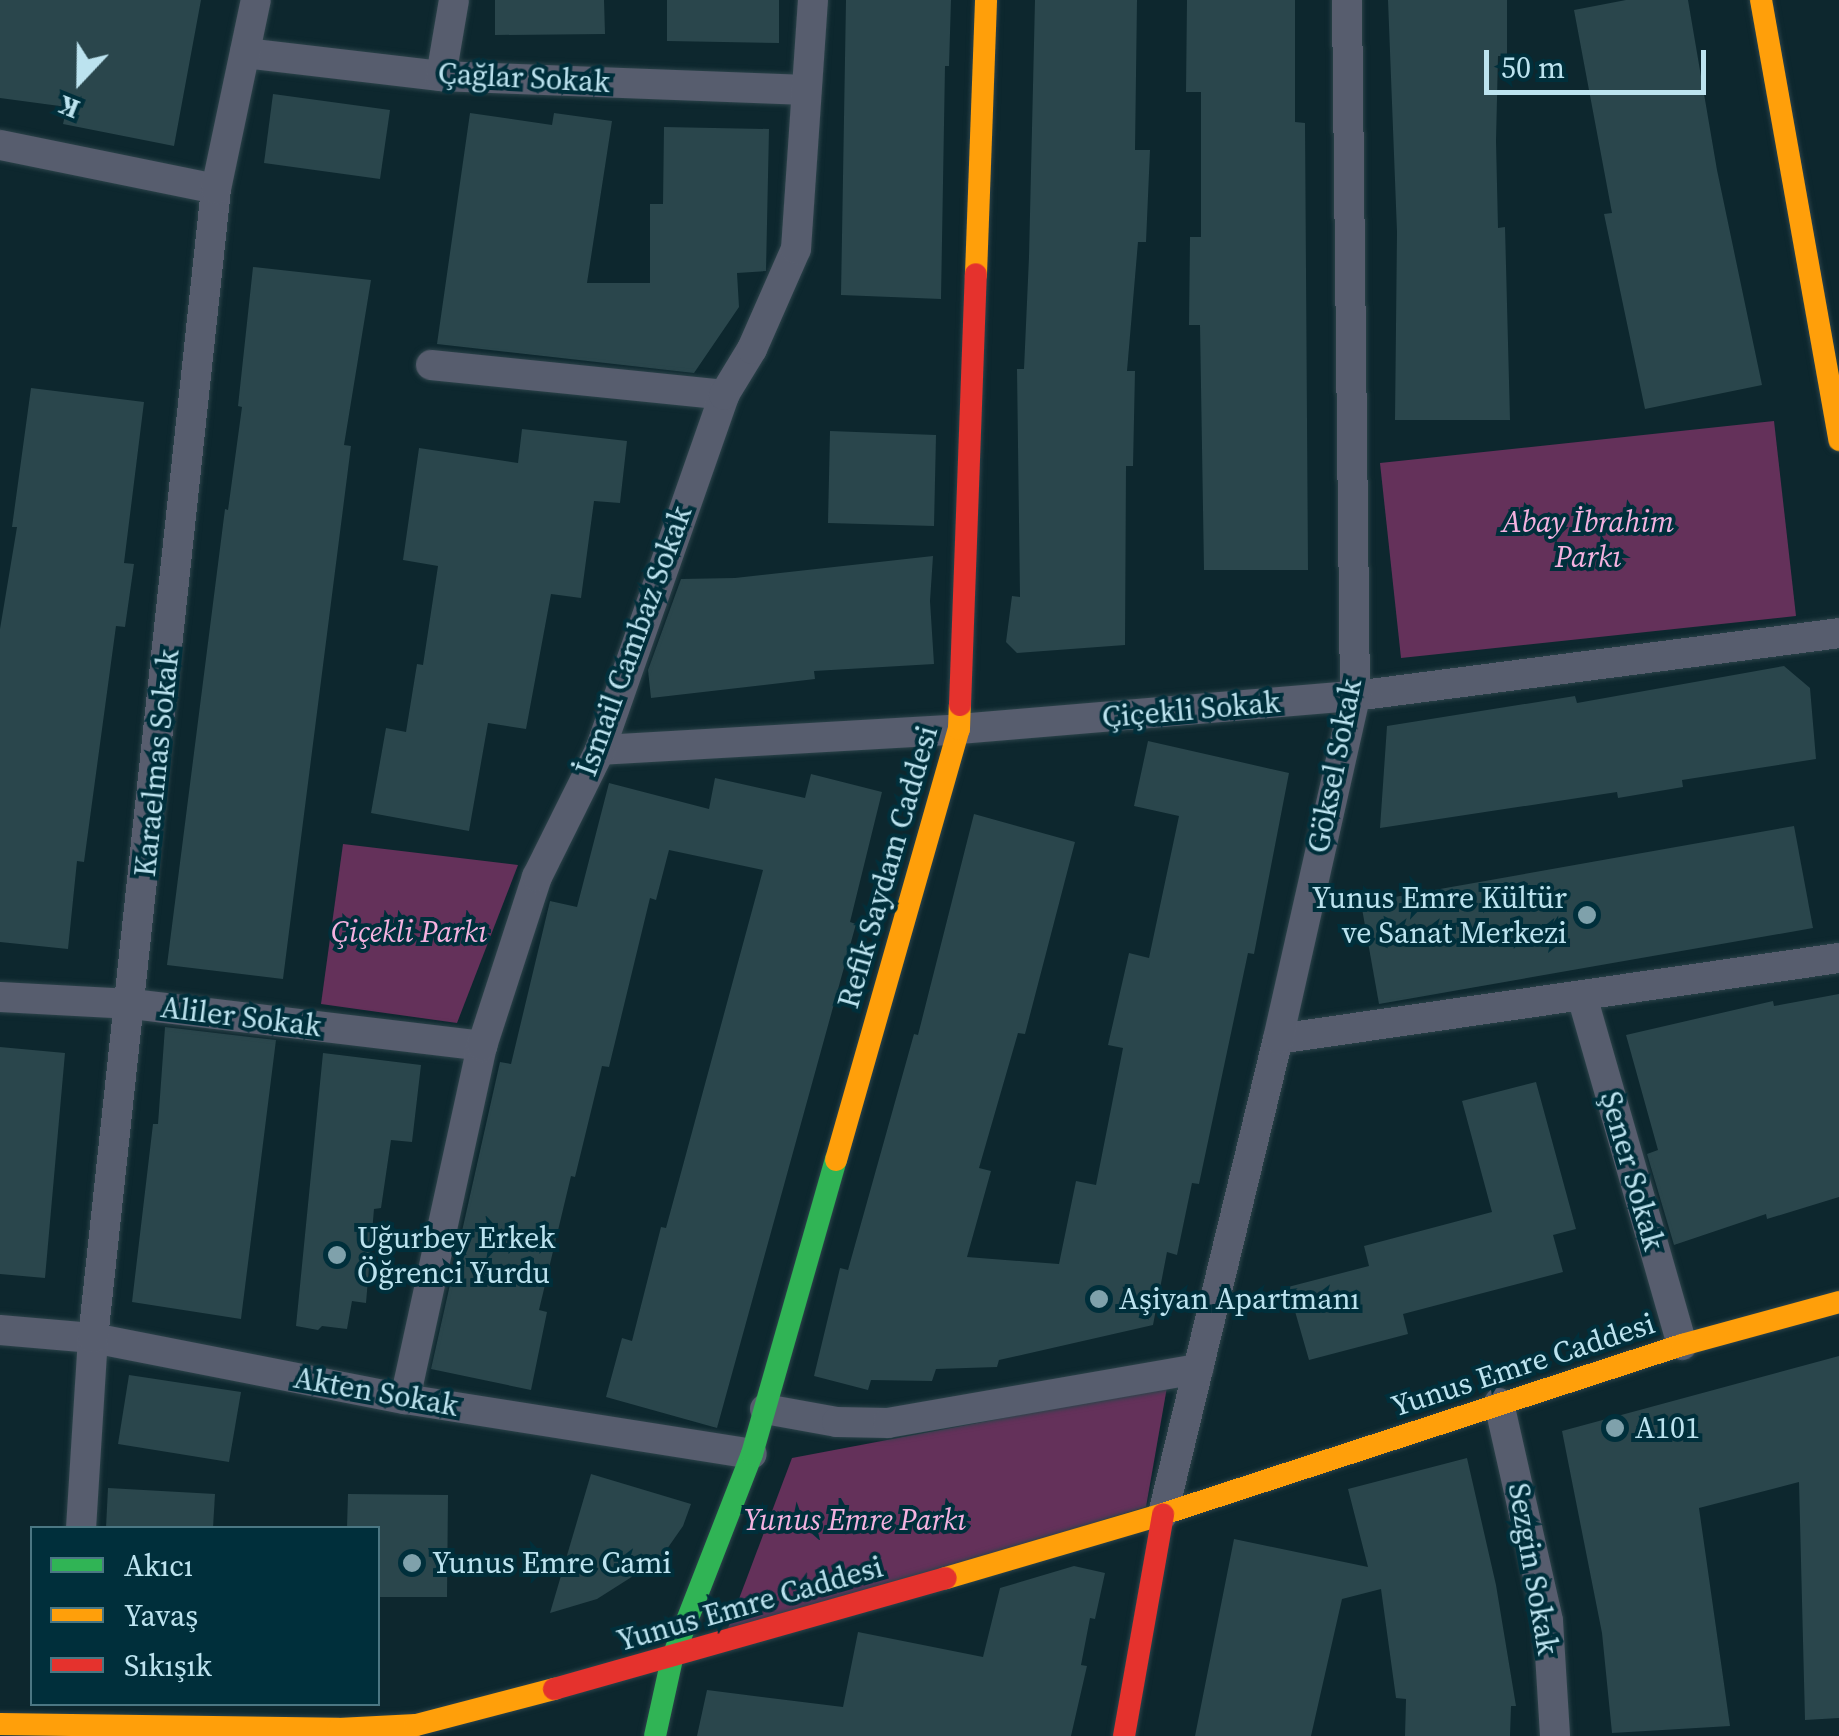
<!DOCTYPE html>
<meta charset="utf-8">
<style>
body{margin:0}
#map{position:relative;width:1839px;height:1736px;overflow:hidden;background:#0d272e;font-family:"Source Serif 4",serif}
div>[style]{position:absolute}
.green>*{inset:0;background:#64315a}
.building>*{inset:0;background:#2a464c}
.roads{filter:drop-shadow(0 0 2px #2c434a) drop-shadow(0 0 2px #2c434a)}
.street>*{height:30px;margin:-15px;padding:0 15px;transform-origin:15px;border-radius:15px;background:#575d6e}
.fast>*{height:22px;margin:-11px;padding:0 11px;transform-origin:11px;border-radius:11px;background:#30b455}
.slow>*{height:22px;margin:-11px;padding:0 11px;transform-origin:11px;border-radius:11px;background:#ff9f0a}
.jam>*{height:22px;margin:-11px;padding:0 11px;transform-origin:11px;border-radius:11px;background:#e5322d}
.dots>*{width:28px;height:28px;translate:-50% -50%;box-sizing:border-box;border:5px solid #002f3b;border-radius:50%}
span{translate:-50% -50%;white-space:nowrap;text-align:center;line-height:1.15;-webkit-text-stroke:8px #002f3b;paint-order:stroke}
.street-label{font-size:30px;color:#bce3ef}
.park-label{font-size:30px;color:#f4b2e0;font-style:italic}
.poi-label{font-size:30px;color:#bce3ef}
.right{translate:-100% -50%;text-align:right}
.left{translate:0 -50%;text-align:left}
.legend{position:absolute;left:30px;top:1526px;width:350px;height:180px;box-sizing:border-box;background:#002f3b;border:2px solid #4b7783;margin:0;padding:12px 18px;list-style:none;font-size:30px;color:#bce3ef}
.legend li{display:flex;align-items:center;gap:20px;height:50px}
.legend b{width:50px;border:2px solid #4b7783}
.north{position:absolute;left:30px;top:30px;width:100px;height:100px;-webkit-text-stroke:8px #002f3b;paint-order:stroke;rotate:202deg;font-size:28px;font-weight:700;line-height:40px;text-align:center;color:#bce3ef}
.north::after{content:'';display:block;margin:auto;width:35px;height:45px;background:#bce3ef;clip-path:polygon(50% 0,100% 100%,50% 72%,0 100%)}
.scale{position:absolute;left:1484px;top:50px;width:222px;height:45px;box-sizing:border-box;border:5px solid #bce3ef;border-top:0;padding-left:12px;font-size:30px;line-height:35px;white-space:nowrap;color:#bce3ef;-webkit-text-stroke:8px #002f3b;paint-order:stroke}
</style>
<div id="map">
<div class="green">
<i style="clip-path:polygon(1774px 421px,1796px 616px,1401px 658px,1380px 463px)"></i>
<i style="clip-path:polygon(343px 844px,518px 865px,457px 1023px,321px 1004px)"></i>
<i style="clip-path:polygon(1167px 1387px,1146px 1507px,725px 1636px,792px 1458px)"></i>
</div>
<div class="building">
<i style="clip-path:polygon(0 0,201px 0,174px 146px,63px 124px,67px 107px,0 98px)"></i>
<i style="clip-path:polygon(495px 0,604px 0,605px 34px,495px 35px)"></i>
<i style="clip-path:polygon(667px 0,779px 0,779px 43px,667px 41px)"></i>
<i style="clip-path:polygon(846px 0,951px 0,949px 66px,945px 66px,941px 299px,841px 295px)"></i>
<i style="clip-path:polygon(1035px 0,1137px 0,1135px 150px,1150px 150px,1146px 242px,1138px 242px,1127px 371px,1135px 371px,1133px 466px,1126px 466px,1125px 645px,1017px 653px,1006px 642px,1012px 596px,1020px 597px,1017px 369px,1024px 369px,1029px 257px)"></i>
<i style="clip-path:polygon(1187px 0,1295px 0,1295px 122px,1305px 123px,1308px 570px,1204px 570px,1200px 325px,1189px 325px,1190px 237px,1201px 237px,1201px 92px,1186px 92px)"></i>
<i style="clip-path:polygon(1388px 0,1507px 0,1507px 56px,1498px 56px,1496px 141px,1498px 228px,1505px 227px,1510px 420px,1395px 420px,1397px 232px)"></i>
<i style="clip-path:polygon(1626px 0,1688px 0,1717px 170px,1762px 385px,1645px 409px,1604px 214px,1612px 213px,1574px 10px)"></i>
<i style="clip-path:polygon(273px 94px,390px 110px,380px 179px,264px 163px)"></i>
<i style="clip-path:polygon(470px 113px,552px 125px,554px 113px,612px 121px,587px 283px,650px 283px,650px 204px,663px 204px,664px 127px,769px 129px,766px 271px,737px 273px,739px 307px,694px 373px,437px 344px)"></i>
<i style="clip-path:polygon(253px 267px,371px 280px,344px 445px,351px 446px,283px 979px,167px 965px,225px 509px,228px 510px,242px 407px,238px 406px)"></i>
<i style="clip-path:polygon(31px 388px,144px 402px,124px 563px,134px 564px,125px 627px,116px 626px,84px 862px,77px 861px,68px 949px,0 942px,0 629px,17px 527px,12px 527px)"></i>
<i style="clip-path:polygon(522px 429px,627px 441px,620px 503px,594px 501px,581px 598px,551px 594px,526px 729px,488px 723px,469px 831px,371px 813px,386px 728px,406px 732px,417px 664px,423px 665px,438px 566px,403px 560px,419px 448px,518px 463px)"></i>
<i style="clip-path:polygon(830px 431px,936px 435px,934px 526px,828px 523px)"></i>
<i style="clip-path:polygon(933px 556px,930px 601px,934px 664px,814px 671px,815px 679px,651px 698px,648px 670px,681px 579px,735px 578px)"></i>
<i style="clip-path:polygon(1784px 666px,1810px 688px,1816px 759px,1682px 780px,1683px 787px,1618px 798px,1617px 792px,1380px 828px,1387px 726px,1575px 696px,1577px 703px)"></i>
<i style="clip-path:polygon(1148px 741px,1289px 773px,1254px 954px,1248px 953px,1199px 1184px,1192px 1183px,1177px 1255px,1167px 1252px,1153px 1325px,999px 1360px,997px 1367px,936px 1369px,932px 1381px,871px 1380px,868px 1390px,814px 1376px,840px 1268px,848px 1270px,914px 1034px,918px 1035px,974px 814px,1075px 842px,1025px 1034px,1018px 1033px,979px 1168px,991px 1171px,967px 1257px,1059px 1264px,1076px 1181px,1096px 1185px,1123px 1048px,1108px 1045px,1129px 953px,1149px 958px,1179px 816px,1134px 806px)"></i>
<i style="clip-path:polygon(811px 774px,882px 792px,850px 922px,856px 924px,717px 1428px,606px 1397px,622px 1338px,632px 1341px,661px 1227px,666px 1228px,763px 870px,669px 850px,656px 900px,650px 898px,609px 1067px,602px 1066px,575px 1177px,571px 1176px,539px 1310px,547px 1312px,531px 1390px,431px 1369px,500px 1062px,511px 1064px,550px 901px,577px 907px,609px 783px,709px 809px,715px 778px,805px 798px)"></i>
<i style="clip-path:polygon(1794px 826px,1813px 928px,1379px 1004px,1361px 903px)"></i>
<i style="clip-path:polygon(1839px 994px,1839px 1197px,1767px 1219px,1766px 1214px,1674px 1245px,1647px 1154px,1658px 1150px,1626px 1035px,1773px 1001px,1774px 1006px)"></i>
<i style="clip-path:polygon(165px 1027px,276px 1040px,241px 1319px,132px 1302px,153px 1124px,158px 1124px)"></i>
<i style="clip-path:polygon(0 1047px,65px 1053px,45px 1278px,0 1274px)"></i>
<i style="clip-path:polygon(323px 1053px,421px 1065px,412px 1142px,391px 1140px,381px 1208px,374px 1209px,366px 1303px,352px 1301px,347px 1329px,322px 1326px,318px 1330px,296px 1326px)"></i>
<i style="clip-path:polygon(1536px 1082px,1576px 1229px,1553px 1235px,1563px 1272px,1403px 1314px,1408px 1334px,1309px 1360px,1288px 1287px,1369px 1266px,1364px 1246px,1492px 1212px,1462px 1101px)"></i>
<i style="clip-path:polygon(1839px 1356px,1839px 1718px,1805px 1720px,1799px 1482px,1699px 1508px,1730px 1726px,1612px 1733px,1602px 1633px,1562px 1431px)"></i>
<i style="clip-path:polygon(129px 1375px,241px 1392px,229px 1462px,118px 1444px)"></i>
<i style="clip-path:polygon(1467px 1458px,1496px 1585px,1516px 1706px,1511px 1706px,1510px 1736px,1405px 1736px,1406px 1699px,1396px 1698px,1381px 1589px,1342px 1599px,1311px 1736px,1195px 1736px,1234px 1539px,1368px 1567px,1348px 1489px)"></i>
<i style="clip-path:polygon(591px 1474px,691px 1504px,683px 1526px,660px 1559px,597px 1599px,550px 1613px)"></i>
<i style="clip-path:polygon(108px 1488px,215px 1494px,213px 1528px,106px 1528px)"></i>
<i style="clip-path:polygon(348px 1494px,448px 1495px,447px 1597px,378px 1597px,378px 1528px,347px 1528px)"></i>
<i style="clip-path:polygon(1074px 1566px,1105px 1573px,1095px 1619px,1090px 1618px,1081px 1665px,1087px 1666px,1071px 1736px,697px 1736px,707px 1690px,843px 1707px,858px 1632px,983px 1657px,1000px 1588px)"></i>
</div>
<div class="roads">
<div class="street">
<i style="left:245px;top:53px;width:197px;rotate:6.7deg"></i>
<i style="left:441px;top:76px;width:364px;rotate:2.2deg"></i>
<i style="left:441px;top:76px;width:77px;rotate:-80.3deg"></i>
<i style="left:0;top:145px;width:220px;rotate:11.5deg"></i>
<i style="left:431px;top:365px;width:295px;rotate:5.8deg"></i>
<i style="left:600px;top:750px;width:360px;rotate:-3.3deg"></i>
<i style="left:959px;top:729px;width:397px;rotate:-4.8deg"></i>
<i style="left:1355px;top:696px;width:488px;rotate:-7.4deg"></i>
<i style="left:1582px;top:996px;width:363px;rotate:74deg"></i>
<i style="left:0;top:997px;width:132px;rotate:3deg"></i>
<i style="left:132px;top:1004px;width:353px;rotate:6.8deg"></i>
<i style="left:1278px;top:1039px;width:567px;rotate:-8.22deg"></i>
<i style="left:0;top:1330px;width:93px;rotate:4.9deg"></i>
<i style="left:93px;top:1338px;width:318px;rotate:11.1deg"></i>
<i style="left:405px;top:1399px;width:351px;rotate:9deg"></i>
<i style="left:405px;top:1399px;width:361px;rotate:-77.7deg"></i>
<i style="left:482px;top:1046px;width:178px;rotate:-72deg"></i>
<i style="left:537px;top:877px;width:142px;rotate:-63.6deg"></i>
<i style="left:600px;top:750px;width:376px;rotate:-70.7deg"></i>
<i style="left:724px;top:395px;width:54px;rotate:-58.7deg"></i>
<i style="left:752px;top:349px;width:109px;rotate:-66.3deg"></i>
<i style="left:796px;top:249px;width:250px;rotate:-86.1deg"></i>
<i style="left:1499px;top:1403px;width:223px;rotate:77.3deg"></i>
<i style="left:1548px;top:1621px;width:115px;rotate:86.5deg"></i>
<i style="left:765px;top:1409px;width:73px;rotate:10.2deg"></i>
<i style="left:837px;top:1422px;width:51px;rotate:1.1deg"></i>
<i style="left:888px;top:1423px;width:315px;rotate:-9.9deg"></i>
<i style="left:1163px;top:1514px;width:489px;rotate:-76.4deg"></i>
<i style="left:1278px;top:1039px;width:352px;rotate:-77.3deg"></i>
<i style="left:1355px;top:696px;width:696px;rotate:-90.66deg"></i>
<i style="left:81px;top:1528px;width:190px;rotate:-86.4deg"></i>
<i style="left:93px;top:1338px;width:1156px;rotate:-83.89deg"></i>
<i style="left:216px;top:189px;width:193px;rotate:-78.1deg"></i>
</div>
<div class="fast">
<i style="left:655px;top:1736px;width:79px;rotate:-77.6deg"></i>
<i style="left:672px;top:1659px;width:220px;rotate:-68.7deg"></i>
<i style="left:752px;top:1454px;width:306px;rotate:-74.1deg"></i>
</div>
<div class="slow">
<i style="left:1761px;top:0;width:447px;rotate:79.9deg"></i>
<i style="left:976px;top:274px;width:274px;rotate:-87.9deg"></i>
<i style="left:836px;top:1160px;width:448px;rotate:-74.1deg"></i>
<i style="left:959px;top:729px;width:24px;rotate:-88deg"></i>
<i style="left:946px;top:1578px;width:226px;rotate:-16.4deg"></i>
<i style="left:1163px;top:1514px;width:546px;rotate:-18.04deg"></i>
<i style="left:1682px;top:1345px;width:163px;rotate:-15.3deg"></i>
<i style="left:0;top:1724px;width:338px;rotate:0.8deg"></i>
<i style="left:338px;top:1729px;width:78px;rotate:-2.9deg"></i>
<i style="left:416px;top:1725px;width:143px;rotate:-14.6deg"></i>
</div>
<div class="jam">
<i style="left:960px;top:705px;width:431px;rotate:-87.9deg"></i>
<i style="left:554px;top:1689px;width:407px;rotate:-15.8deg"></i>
<i style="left:1124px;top:1736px;width:225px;rotate:-80deg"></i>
</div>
</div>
<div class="dots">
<i style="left:1587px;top:915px;background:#7fa1ab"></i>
<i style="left:337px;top:1255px;background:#7fa1ab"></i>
<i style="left:1099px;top:1299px;background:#7fa1ab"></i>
<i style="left:1615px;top:1428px;background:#7fa1ab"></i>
<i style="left:412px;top:1563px;background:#7fa1ab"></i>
</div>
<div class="street-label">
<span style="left:524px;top:78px;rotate:3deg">Çağlar Sokak</span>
<span style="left:634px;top:641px;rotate:-70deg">İsmail Cambaz Sokak</span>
<span style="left:1191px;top:710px;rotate:-5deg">Çiçekli Sokak</span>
<span style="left:157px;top:763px;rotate:-84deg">Karaelmas Sokak</span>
<span style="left:1335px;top:766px;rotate:-79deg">Göksel Sokak</span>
<span style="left:888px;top:867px;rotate:-74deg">Refik Saydam Caddesi</span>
<span style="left:241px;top:1017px;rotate:7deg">Aliler Sokak</span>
<span style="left:1632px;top:1171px;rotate:74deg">Şener Sokak</span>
<span style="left:1523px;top:1365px;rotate:-18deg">Yunus Emre Caddesi</span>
<span style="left:376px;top:1392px;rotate:10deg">Akten Sokak</span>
<span style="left:1533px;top:1569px;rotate:80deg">Sezgin Sokak</span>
<span style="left:750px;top:1604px;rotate:-16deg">Yunus Emre Caddesi</span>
</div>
<div class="park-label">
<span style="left:1588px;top:539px">Abay İbrahim<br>Parkı</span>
<span style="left:409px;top:932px">Çiçekli Parkı</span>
<span style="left:855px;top:1520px">Yunus Emre Parkı</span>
</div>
<div class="poi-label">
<span class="right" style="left:1567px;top:915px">Yunus Emre Kültür<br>ve Sanat Merkezi</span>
<span class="left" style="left:357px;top:1255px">Uğurbey Erkek<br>Öğrenci Yurdu</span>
<span class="left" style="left:1119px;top:1299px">Aşiyan Apartmanı</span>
<span class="left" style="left:1635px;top:1428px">A101</span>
<span class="left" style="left:432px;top:1563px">Yunus Emre Cami</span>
</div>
<ul class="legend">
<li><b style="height:12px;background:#30b455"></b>Akıcı</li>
<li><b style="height:12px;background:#ff9f0a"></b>Yavaş</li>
<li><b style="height:12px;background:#e5322d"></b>Sıkışık</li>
</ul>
<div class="north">K</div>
<div class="scale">50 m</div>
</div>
